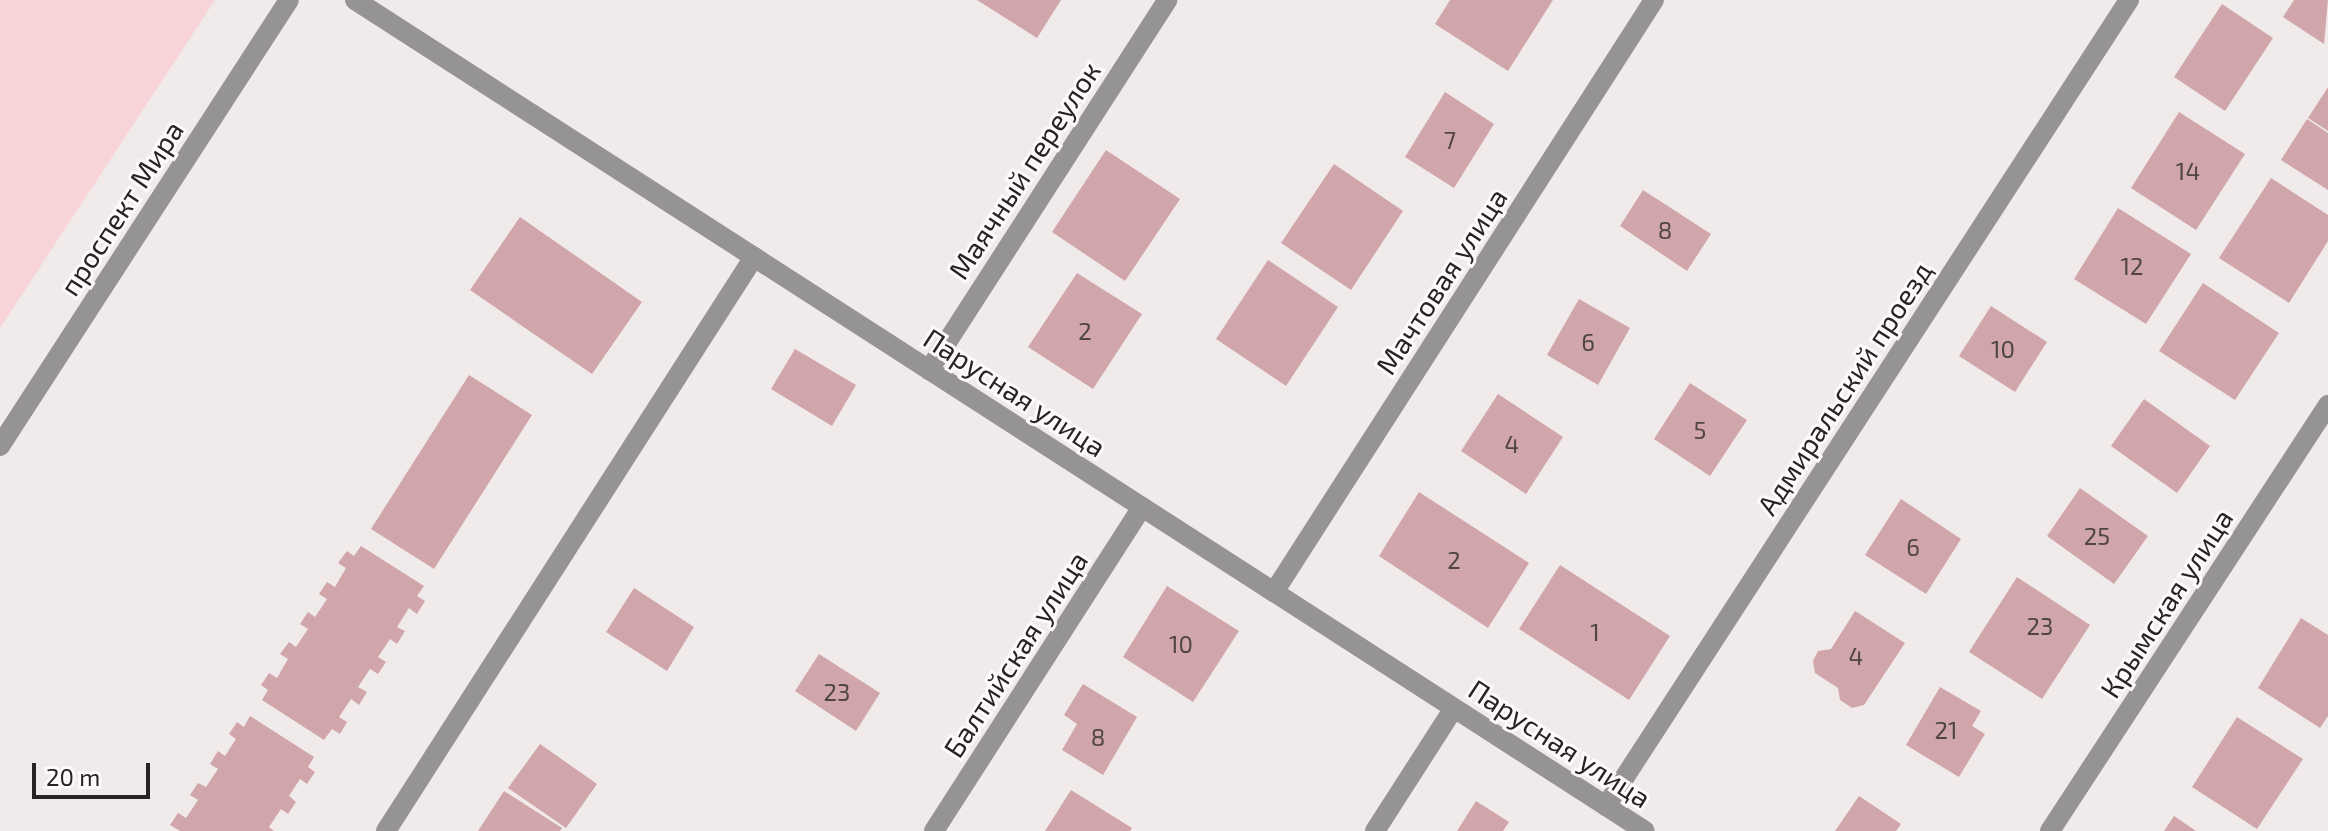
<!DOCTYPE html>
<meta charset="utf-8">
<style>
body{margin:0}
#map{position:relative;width:2328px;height:831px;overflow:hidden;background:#f1eaeb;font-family:"Exo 2",sans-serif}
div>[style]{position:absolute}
.green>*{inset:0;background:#f8d4d8}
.building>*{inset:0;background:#d0a6aa}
.street>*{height:20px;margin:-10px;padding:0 10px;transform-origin:10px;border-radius:10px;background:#969393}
span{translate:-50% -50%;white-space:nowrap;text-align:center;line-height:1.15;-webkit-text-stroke:6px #fff8f8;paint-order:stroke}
.number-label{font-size:24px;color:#504445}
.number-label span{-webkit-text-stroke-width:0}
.street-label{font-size:28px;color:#252323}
.scale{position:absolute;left:32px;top:763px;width:118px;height:36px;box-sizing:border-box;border:4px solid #252323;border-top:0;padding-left:10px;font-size:24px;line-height:28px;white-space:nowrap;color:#252323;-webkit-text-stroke:6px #fff8f8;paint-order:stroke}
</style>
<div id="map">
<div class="green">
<i style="clip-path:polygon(0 0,215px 0,0 328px)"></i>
</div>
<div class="building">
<i style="clip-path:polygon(977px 0,1061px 0,1037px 38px)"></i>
<i style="clip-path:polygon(1450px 0,1553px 0,1508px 71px,1435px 24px)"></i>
<i style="clip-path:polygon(2294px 0,2328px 0,2324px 44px,2283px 17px)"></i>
<i style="clip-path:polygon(2222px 4px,2273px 38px,2225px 111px,2174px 77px)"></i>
<i style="clip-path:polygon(2328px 87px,2328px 131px,2308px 118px)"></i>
<i style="clip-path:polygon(1445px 92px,1494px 124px,1454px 188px,1405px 157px)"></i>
<i style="clip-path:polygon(2179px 112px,2245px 154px,2196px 230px,2131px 188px)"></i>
<i style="clip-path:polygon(2307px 119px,2328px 133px,2328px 190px,2281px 160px)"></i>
<i style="clip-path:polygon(1106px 150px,1180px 199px,1125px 281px,1052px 232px)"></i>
<i style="clip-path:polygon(1334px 164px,1403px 211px,1351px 290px,1281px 243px)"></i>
<i style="clip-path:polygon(2271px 178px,2328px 215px,2328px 241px,2289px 303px,2219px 258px)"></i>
<i style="clip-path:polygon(1643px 190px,1711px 234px,1687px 271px,1620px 226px)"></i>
<i style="clip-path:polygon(2118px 208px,2191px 254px,2146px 324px,2074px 279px)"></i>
<i style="clip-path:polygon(520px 217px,642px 302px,592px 374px,470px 290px)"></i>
<i style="clip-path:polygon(1268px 260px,1338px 307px,1286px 386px,1216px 339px)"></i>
<i style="clip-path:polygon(1077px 273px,1142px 314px,1093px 389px,1028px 347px)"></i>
<i style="clip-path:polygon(2203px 283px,2279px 333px,2235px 400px,2159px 351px)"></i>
<i style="clip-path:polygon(1579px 299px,1630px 328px,1598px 385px,1547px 355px)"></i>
<i style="clip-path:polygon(1991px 306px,2047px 342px,2015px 392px,1959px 356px)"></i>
<i style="clip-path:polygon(795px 349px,856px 385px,832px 426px,771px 389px)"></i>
<i style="clip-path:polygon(469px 375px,532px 415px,434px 569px,371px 529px)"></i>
<i style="clip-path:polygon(1690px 383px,1747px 420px,1710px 476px,1654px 439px)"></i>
<i style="clip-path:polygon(1498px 394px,1563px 437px,1526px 494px,1461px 451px)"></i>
<i style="clip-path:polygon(2144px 399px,2210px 446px,2177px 493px,2111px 446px)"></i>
<i style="clip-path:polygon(2080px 488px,2148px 536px,2114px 584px,2047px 536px)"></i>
<i style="clip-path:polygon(1419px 492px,1529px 563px,1488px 628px,1379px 556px)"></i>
<i style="clip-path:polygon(1901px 499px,1961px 539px,1926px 594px,1865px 555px)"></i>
<i style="clip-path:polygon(361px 546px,424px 586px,417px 596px,425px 601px,417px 614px,409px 608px,397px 627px,405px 631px,397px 644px,390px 639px,378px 657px,386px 662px,378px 674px,370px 669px,358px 687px,367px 692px,359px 705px,351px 699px,339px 717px,347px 722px,340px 734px,332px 729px,324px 740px,262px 700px,268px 690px,261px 685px,269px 673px,277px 678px,288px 659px,280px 654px,289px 642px,296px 647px,308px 629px,300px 624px,308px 612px,315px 617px,327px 599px,319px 594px,327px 582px,335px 587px,346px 568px,338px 563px,347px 551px,354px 556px)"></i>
<i style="clip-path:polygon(1560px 565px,1670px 636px,1629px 700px,1519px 629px)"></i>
<i style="clip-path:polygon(2017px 577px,2090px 625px,2042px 699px,1969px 652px)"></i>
<i style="clip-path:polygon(1167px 586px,1239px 631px,1193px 702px,1123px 657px)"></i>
<i style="clip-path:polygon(634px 588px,694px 627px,667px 671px,606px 632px)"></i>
<i style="clip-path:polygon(1855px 611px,1905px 643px,1864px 705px,1852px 708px,1840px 700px,1838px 688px,1815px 673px,1813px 661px,1818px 651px,1831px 649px)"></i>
<i style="clip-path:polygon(2301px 618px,2328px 635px,2328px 716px,2320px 728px,2258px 688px)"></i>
<i style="clip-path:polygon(819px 654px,880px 693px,856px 731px,795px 691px)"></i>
<i style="clip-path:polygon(1083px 684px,1137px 717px,1103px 775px,1062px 750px,1077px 724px,1064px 715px)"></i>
<i style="clip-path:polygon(1940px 687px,1981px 711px,1972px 726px,1985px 734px,1959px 777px,1906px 745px)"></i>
<i style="clip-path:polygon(250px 716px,314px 757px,308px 767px,315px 772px,307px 784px,300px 779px,289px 796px,296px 802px,288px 814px,281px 809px,269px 827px,274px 831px,180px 831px,170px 825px,178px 813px,186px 818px,198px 800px,190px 795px,198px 783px,206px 787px,218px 769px,210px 764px,218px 751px,225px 756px,236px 739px,229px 734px,237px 722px,244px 727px)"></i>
<i style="clip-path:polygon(2237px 717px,2303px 759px,2257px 829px,2192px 787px)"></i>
<i style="clip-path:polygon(540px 744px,597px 784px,566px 828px,508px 788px)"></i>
<i style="clip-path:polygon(1071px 790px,1132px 828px,1130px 831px,1045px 831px)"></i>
<i style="clip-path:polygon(504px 791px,562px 828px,560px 831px,478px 831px)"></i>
<i style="clip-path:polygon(1859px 796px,1901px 824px,1896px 831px,1835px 831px)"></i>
<i style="clip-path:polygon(1476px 801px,1509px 822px,1503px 831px,1457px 831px)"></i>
<i style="clip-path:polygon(2174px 816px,2196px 831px,2164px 831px)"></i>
</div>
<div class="street">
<i style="left:355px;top:0;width:1534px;rotate:32.79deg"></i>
<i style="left:929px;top:370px;width:440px;rotate:-57.2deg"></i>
<i style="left:0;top:446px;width:531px;rotate:-57.06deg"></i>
<i style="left:1274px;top:592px;width:703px;rotate:-57.3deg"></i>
<i style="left:1606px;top:806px;width:961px;rotate:-57.02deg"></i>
<i style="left:386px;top:831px;width:682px;rotate:-57.34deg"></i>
<i style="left:934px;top:831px;width:385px;rotate:-57.3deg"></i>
<i style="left:1375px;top:831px;width:146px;rotate:-57.3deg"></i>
<i style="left:2050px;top:831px;width:509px;rotate:-56.87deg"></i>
</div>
<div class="number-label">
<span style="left:1450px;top:140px">7</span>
<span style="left:2188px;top:171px">14</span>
<span style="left:1665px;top:230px">8</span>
<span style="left:2132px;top:266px">12</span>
<span style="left:1085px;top:331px">2</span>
<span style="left:1588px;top:342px">6</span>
<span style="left:2003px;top:349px">10</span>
<span style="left:1700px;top:430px">5</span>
<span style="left:1512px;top:444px">4</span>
<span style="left:2097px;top:536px">25</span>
<span style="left:1913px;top:547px">6</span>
<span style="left:1454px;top:560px">2</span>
<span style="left:2040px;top:626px">23</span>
<span style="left:1595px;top:632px">1</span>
<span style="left:1181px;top:644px">10</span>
<span style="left:1856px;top:656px">4</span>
<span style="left:837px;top:692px">23</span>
<span style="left:1946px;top:730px">21</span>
<span style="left:1098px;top:737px">8</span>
</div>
<div class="street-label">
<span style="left:1024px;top:170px;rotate:-57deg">Маячный переулок</span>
<span style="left:121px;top:208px;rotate:-57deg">проспект Мира</span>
<span style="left:1441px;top:281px;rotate:-57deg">Мачтовая улица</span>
<span style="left:1844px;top:388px;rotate:-57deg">Адмиральский проезд</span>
<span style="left:1015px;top:392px;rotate:33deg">Парусная улица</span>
<span style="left:2166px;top:603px;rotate:-57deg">Крымская улица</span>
<span style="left:1015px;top:654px;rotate:-57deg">Балтийская улица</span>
<span style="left:1560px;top:743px;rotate:33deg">Парусная улица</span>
</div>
<div class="scale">20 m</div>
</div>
